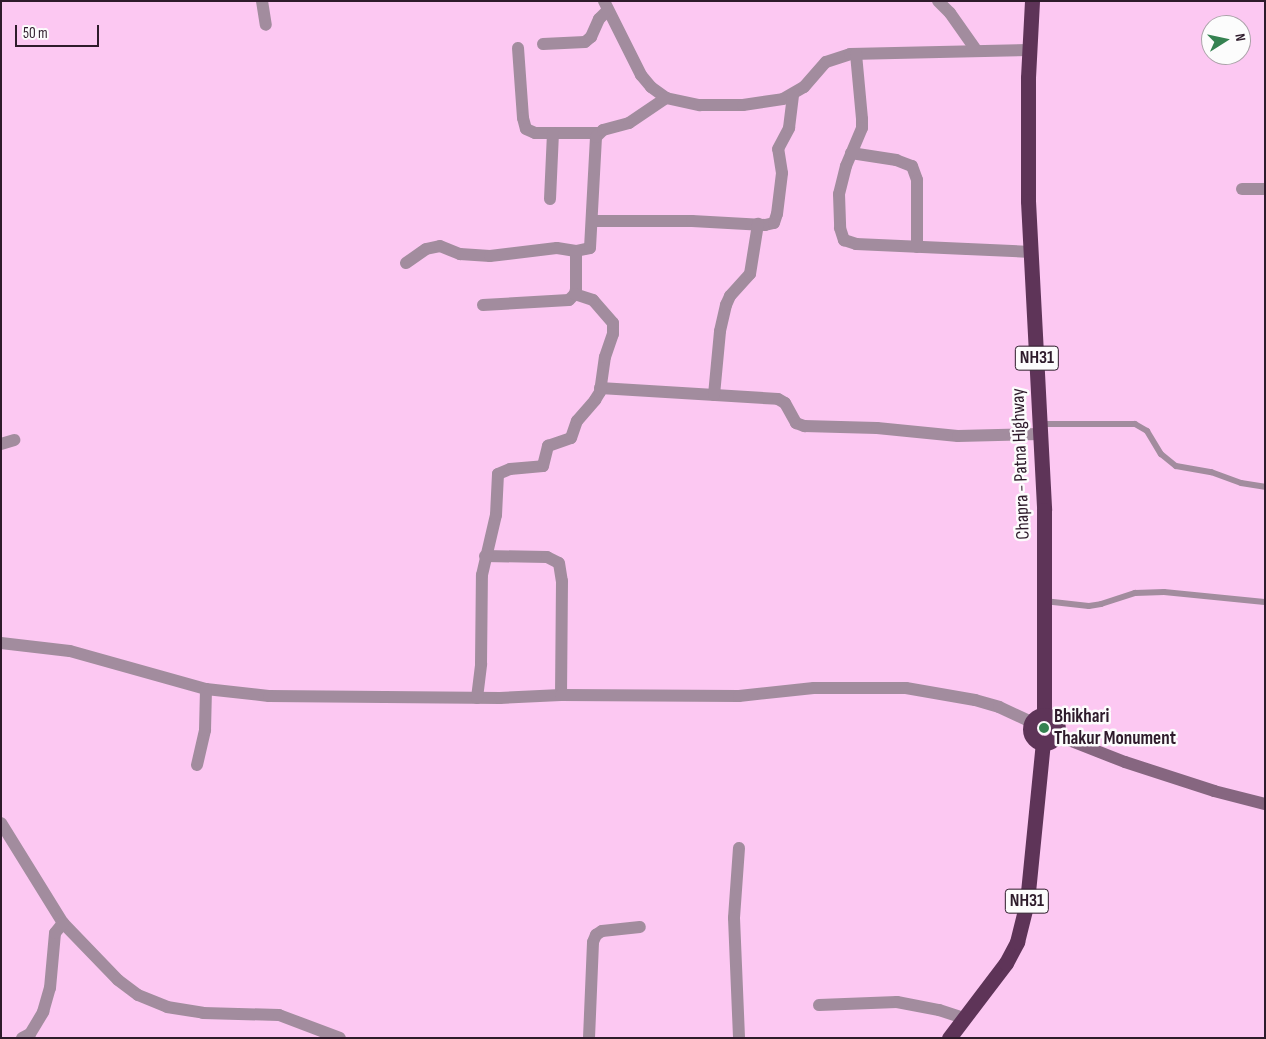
<!DOCTYPE html>
<style>
body{margin:0}
#map{position:relative;width:1266px;height:1039px;overflow:hidden;background:#fcc8f2;font-family:"Sofia Sans Condensed",sans-serif}
div>[style]{position:absolute}
.lane>*{height:6px;margin:-3px;padding:0 3px;transform-origin:3px;border-radius:3px;background:#a28c9e}
.street>*{height:12px;margin:-6px;padding:0 6px;transform-origin:6px;border-radius:6px;background:#a28c9e}
.secondary>*{height:12px;margin:-6px;padding:0 6px;transform-origin:6px;border-radius:6px;background:#866680}
.highway>*{height:15px;margin:-7.5px;padding:0 7.5px;transform-origin:7.5px;border-radius:7.5px;background:#5e3458}
.highway>.ring{margin:-7.5px;padding:0;box-sizing:content-box;background:none;border:15px solid #5e3458;border-radius:50%}
.dots>*{width:14px;height:14px;translate:-50% -50%;box-sizing:border-box;border:2px solid #fcfcfc;border-radius:50%}
span{translate:-50% -50%;white-space:nowrap;text-align:center;line-height:1.15;-webkit-text-stroke:5px #fcfcfc;paint-order:stroke}
.shield-label span{padding:1px 4px;background:#fcfcfc;border:1px solid;border-radius:4px;-webkit-text-stroke-width:0}
.shield-label{font-size:18px;color:#2e1b2b;font-weight:700}
.street-label{font-size:19px;color:#2e1b2b}
.poi-label{font-size:19px;color:#2e1b2b;font-weight:700}
.left{translate:0 -50%;text-align:left}
.frame{position:absolute;inset:0;border:2px solid #2e1b2b;pointer-events:none}
.north{position:absolute;left:1201px;top:15px;width:50px;height:50px;box-sizing:border-box;background:#fcfcfc;border:1px solid #aaa2a8;border-radius:50%;rotate:80deg;font-size:14px;font-weight:700;line-height:20px;text-align:center;color:#2e1b2b}
.north::after{content:'';display:block;margin:auto;width:18px;height:22px;background:#358251;clip-path:polygon(50% 0,100% 100%,50% 72%,0 100%)}
.scale{position:absolute;left:15px;top:25px;width:84px;height:22px;box-sizing:border-box;border:2px solid #2e1b2b;border-top:0;padding-left:6px;font-size:15px;line-height:18px;white-space:nowrap;color:#2e1b2b;-webkit-text-stroke:4px #fcfcfc;paint-order:stroke}
</style>
<div id="map">
<div class="lane">
<i style="left:1041px;top:424px;width:94px"></i>
<i style="left:1135px;top:424px;width:14px;rotate:30deg"></i>
<i style="left:1147px;top:431px;width:27px;rotate:59deg"></i>
<i style="left:1161px;top:454px;width:19px;rotate:39deg"></i>
<i style="left:1176px;top:466px;width:36px;rotate:10deg"></i>
<i style="left:1211px;top:472px;width:32px;rotate:20deg"></i>
<i style="left:1241px;top:483px;width:24px;rotate:9deg"></i>
<i style="left:1044px;top:601px;width:45px;rotate:6.3deg"></i>
<i style="left:1089px;top:606px;width:12px;rotate:-9deg"></i>
<i style="left:1101px;top:604px;width:36px;rotate:-18deg"></i>
<i style="left:1135px;top:593px;width:29px;rotate:-2deg"></i>
<i style="left:1164px;top:592px;width:101px;rotate:5.7deg"></i>
</div>
<div class="street">
<i style="left:262px;top:1px;width:24px;rotate:81deg"></i>
<i style="left:604px;top:1px;width:83px;rotate:63.4deg"></i>
<i style="left:641px;top:75px;width:16px;rotate:50deg"></i>
<i style="left:651px;top:87px;width:19px;rotate:36deg"></i>
<i style="left:666px;top:98px;width:35px;rotate:12deg"></i>
<i style="left:700px;top:105px;width:43px"></i>
<i style="left:743px;top:105px;width:40px;rotate:-8.5deg"></i>
<i style="left:783px;top:99px;width:24px;rotate:-30deg"></i>
<i style="left:804px;top:87px;width:33px;rotate:-49deg"></i>
<i style="left:826px;top:62px;width:25px;rotate:-18deg"></i>
<i style="left:850px;top:54px;width:180px;rotate:-1.3deg"></i>
<i style="left:938px;top:1px;width:17px;rotate:45deg"></i>
<i style="left:950px;top:13px;width:45px;rotate:54.9deg"></i>
<i style="left:543px;top:44px;width:42px;rotate:-2.7deg"></i>
<i style="left:585px;top:42px;width:8px;rotate:-40deg"></i>
<i style="left:591px;top:37px;width:20px;rotate:-66deg"></i>
<i style="left:599px;top:19px;width:11px;rotate:-45deg"></i>
<i style="left:518px;top:48px;width:70px;rotate:85.9deg"></i>
<i style="left:523px;top:118px;width:11px;rotate:75deg"></i>
<i style="left:526px;top:129px;width:10px;rotate:24deg"></i>
<i style="left:535px;top:133px;width:63px"></i>
<i style="left:856px;top:54px;width:65px;rotate:84.7deg"></i>
<i style="left:862px;top:119px;width:9px;rotate:90deg"></i>
<i style="left:862px;top:128px;width:41px;rotate:112.8deg"></i>
<i style="left:846px;top:166px;width:29px;rotate:104deg"></i>
<i style="left:839px;top:194px;width:34px;rotate:88deg"></i>
<i style="left:840px;top:228px;width:13px;rotate:72deg"></i>
<i style="left:844px;top:240px;width:13px;rotate:18deg"></i>
<i style="left:856px;top:244px;width:175px;rotate:2.6deg"></i>
<i style="left:851px;top:153px;width:46px;rotate:8.8deg"></i>
<i style="left:896px;top:160px;width:17px;rotate:21deg"></i>
<i style="left:912px;top:166px;width:15px;rotate:70deg"></i>
<i style="left:917px;top:180px;width:67px;rotate:90deg"></i>
<i style="left:1242px;top:189px;width:23px"></i>
<i style="left:550px;top:199px;width:66px;rotate:-87.4deg"></i>
<i style="left:592px;top:221px;width:100px"></i>
<i style="left:692px;top:221px;width:73px;rotate:3.1deg"></i>
<i style="left:765px;top:225px;width:9px;rotate:-13deg"></i>
<i style="left:774px;top:223px;width:9px;rotate:-72deg"></i>
<i style="left:777px;top:214px;width:41px;rotate:-83deg"></i>
<i style="left:782px;top:173px;width:24px;rotate:-99deg"></i>
<i style="left:778px;top:149px;width:24px;rotate:-62deg"></i>
<i style="left:789px;top:128px;width:34px;rotate:-83deg"></i>
<i style="left:406px;top:263px;width:24px;rotate:-35deg"></i>
<i style="left:426px;top:249px;width:14px;rotate:-12deg"></i>
<i style="left:440px;top:246px;width:22px;rotate:22deg"></i>
<i style="left:460px;top:254px;width:30px;rotate:4deg"></i>
<i style="left:490px;top:256px;width:67px;rotate:-6.8deg"></i>
<i style="left:557px;top:248px;width:19px;rotate:9deg"></i>
<i style="left:576px;top:251px;width:14px;rotate:-12deg"></i>
<i style="left:590px;top:248px;width:111px;rotate:-86.9deg"></i>
<i style="left:596px;top:137px;width:10px;rotate:-45deg"></i>
<i style="left:603px;top:130px;width:27px;rotate:-15deg"></i>
<i style="left:629px;top:123px;width:45px;rotate:-34deg"></i>
<i style="left:483px;top:305px;width:86px;rotate:-3.3deg"></i>
<i style="left:569px;top:300px;width:8px;rotate:-45deg"></i>
<i style="left:575px;top:294px;width:5px;rotate:-79deg"></i>
<i style="left:576px;top:289px;width:38px;rotate:-90deg"></i>
<i style="left:600px;top:388px;width:178px;rotate:3.5deg"></i>
<i style="left:778px;top:399px;width:8px;rotate:30deg"></i>
<i style="left:785px;top:403px;width:23px;rotate:61deg"></i>
<i style="left:796px;top:423px;width:9px;rotate:21deg"></i>
<i style="left:804px;top:426px;width:73px;rotate:1.6deg"></i>
<i style="left:877px;top:428px;width:81px;rotate:5.6deg"></i>
<i style="left:958px;top:436px;width:83px;rotate:-1.4deg"></i>
<i style="left:714px;top:395px;width:64px;rotate:-84.6deg"></i>
<i style="left:720px;top:331px;width:27px;rotate:-77deg"></i>
<i style="left:726px;top:305px;width:10px;rotate:-66deg"></i>
<i style="left:730px;top:296px;width:30px;rotate:-48deg"></i>
<i style="left:750px;top:274px;width:51px;rotate:-80.9deg"></i>
<i style="left:1px;top:444px;width:14px;rotate:-17deg"></i>
<i style="left:485px;top:556px;width:62px;rotate:0.9deg"></i>
<i style="left:547px;top:557px;width:13px;rotate:27deg"></i>
<i style="left:559px;top:563px;width:18px;rotate:81deg"></i>
<i style="left:562px;top:581px;width:114px;rotate:90.5deg"></i>
<i style="left:1px;top:643px;width:69px;rotate:6.6deg"></i>
<i style="left:70px;top:651px;width:141px;rotate:15.6deg"></i>
<i style="left:206px;top:689px;width:63px;rotate:6.3deg"></i>
<i style="left:269px;top:696px;width:231px;rotate:0.5deg"></i>
<i style="left:500px;top:698px;width:61px;rotate:-2.8deg"></i>
<i style="left:561px;top:695px;width:178px;rotate:0.3deg"></i>
<i style="left:739px;top:696px;width:75px;rotate:-6.1deg"></i>
<i style="left:814px;top:688px;width:92px"></i>
<i style="left:906px;top:688px;width:70px;rotate:9.9deg"></i>
<i style="left:975px;top:700px;width:25px;rotate:16deg"></i>
<i style="left:999px;top:707px;width:35px;rotate:25deg"></i>
<i style="left:477px;top:698px;width:34px;rotate:-83deg"></i>
<i style="left:481px;top:664px;width:89px;rotate:-89.4deg"></i>
<i style="left:482px;top:575px;width:62px;rotate:-76.9deg"></i>
<i style="left:496px;top:515px;width:41px;rotate:-87.2deg"></i>
<i style="left:498px;top:474px;width:13px;rotate:-23deg"></i>
<i style="left:510px;top:469px;width:33px;rotate:-5deg"></i>
<i style="left:543px;top:466px;width:21px;rotate:-76deg"></i>
<i style="left:548px;top:446px;width:24px;rotate:-19deg"></i>
<i style="left:571px;top:438px;width:18px;rotate:-71deg"></i>
<i style="left:577px;top:421px;width:28px;rotate:-49deg"></i>
<i style="left:595px;top:400px;width:9px;rotate:-58deg"></i>
<i style="left:600px;top:392px;width:35px;rotate:-82deg"></i>
<i style="left:605px;top:357px;width:24px;rotate:-71deg"></i>
<i style="left:613px;top:334px;width:11px;rotate:-90deg"></i>
<i style="left:613px;top:323px;width:30px;rotate:-131deg"></i>
<i style="left:593px;top:300px;width:19px;rotate:-162deg"></i>
<i style="left:197px;top:765px;width:36px;rotate:-77deg"></i>
<i style="left:205px;top:730px;width:41px;rotate:-88.6deg"></i>
<i style="left:1px;top:823px;width:118px;rotate:58.2deg"></i>
<i style="left:63px;top:923px;width:79px;rotate:46deg"></i>
<i style="left:118px;top:980px;width:25px;rotate:37deg"></i>
<i style="left:138px;top:995px;width:31px;rotate:22deg"></i>
<i style="left:167px;top:1007px;width:36px;rotate:9deg"></i>
<i style="left:203px;top:1013px;width:76px;rotate:1.5deg"></i>
<i style="left:279px;top:1015px;width:65px;rotate:20.7deg"></i>
<i style="left:739px;top:848px;width:70px;rotate:94.1deg"></i>
<i style="left:734px;top:918px;width:120px;rotate:87.6deg"></i>
<i style="left:819px;top:1005px;width:78px;rotate:-2.2deg"></i>
<i style="left:897px;top:1002px;width:43px;rotate:10.8deg"></i>
<i style="left:939px;top:1010px;width:25px;rotate:18deg"></i>
<i style="left:22px;top:1038px;width:9px;rotate:-27deg"></i>
<i style="left:30px;top:1034px;width:26px;rotate:-59deg"></i>
<i style="left:43px;top:1012px;width:25px;rotate:-74deg"></i>
<i style="left:50px;top:988px;width:55px;rotate:-84.8deg"></i>
<i style="left:55px;top:933px;width:13px;rotate:-51deg"></i>
<i style="left:589px;top:1038px;width:96px;rotate:-87.6deg"></i>
<i style="left:593px;top:942px;width:8px;rotate:-67deg"></i>
<i style="left:596px;top:935px;width:7px;rotate:-34deg"></i>
<i style="left:602px;top:931px;width:38px;rotate:-6deg"></i>
</div>
<div class="secondary">
<i style="left:1056px;top:735px;width:74px;rotate:21.4deg"></i>
<i style="left:1125px;top:762px;width:94px;rotate:18deg"></i>
<i style="left:1214px;top:791px;width:53px;rotate:14.3deg"></i>
</div>
<div class="highway">
<i style="left:1032px;top:1px;width:77px;rotate:93deg"></i>
<i style="left:1028px;top:78px;width:123px;rotate:90deg"></i>
<i style="left:1028px;top:201px;width:309px;rotate:87deg"></i>
<i style="left:1044px;top:510px;width:205px;rotate:90deg"></i>
<i class="ring" style="left:1030px;top:715px;width:13px;height:13px"></i>
<i style="left:949px;top:1038px;width:94px;rotate:-52.8deg"></i>
<i style="left:1006px;top:963px;width:24px;rotate:-62deg"></i>
<i style="left:1017px;top:942px;width:41px;rotate:-76deg"></i>
<i style="left:1027px;top:902px;width:160px;rotate:-84.3deg"></i>
</div>
<div class="dots">
<i style="left:1044px;top:728px;background:#358251"></i>
</div>
<div class="shield-label">
<span style="left:1037px;top:358px">NH31</span>
<span style="left:1027px;top:901px">NH31</span>
</div>
<div class="street-label">
<span style="left:1021px;top:464px;rotate:-92deg">Chapra - Patna Highway</span>
</div>
<div class="poi-label">
<span class="left" style="left:1054px;top:728px">Bhikhari<br>Thakur Monument</span>
</div>
<div class="frame"></div>
<div class="north">N</div>
<div class="scale">50 m</div>
</div>
